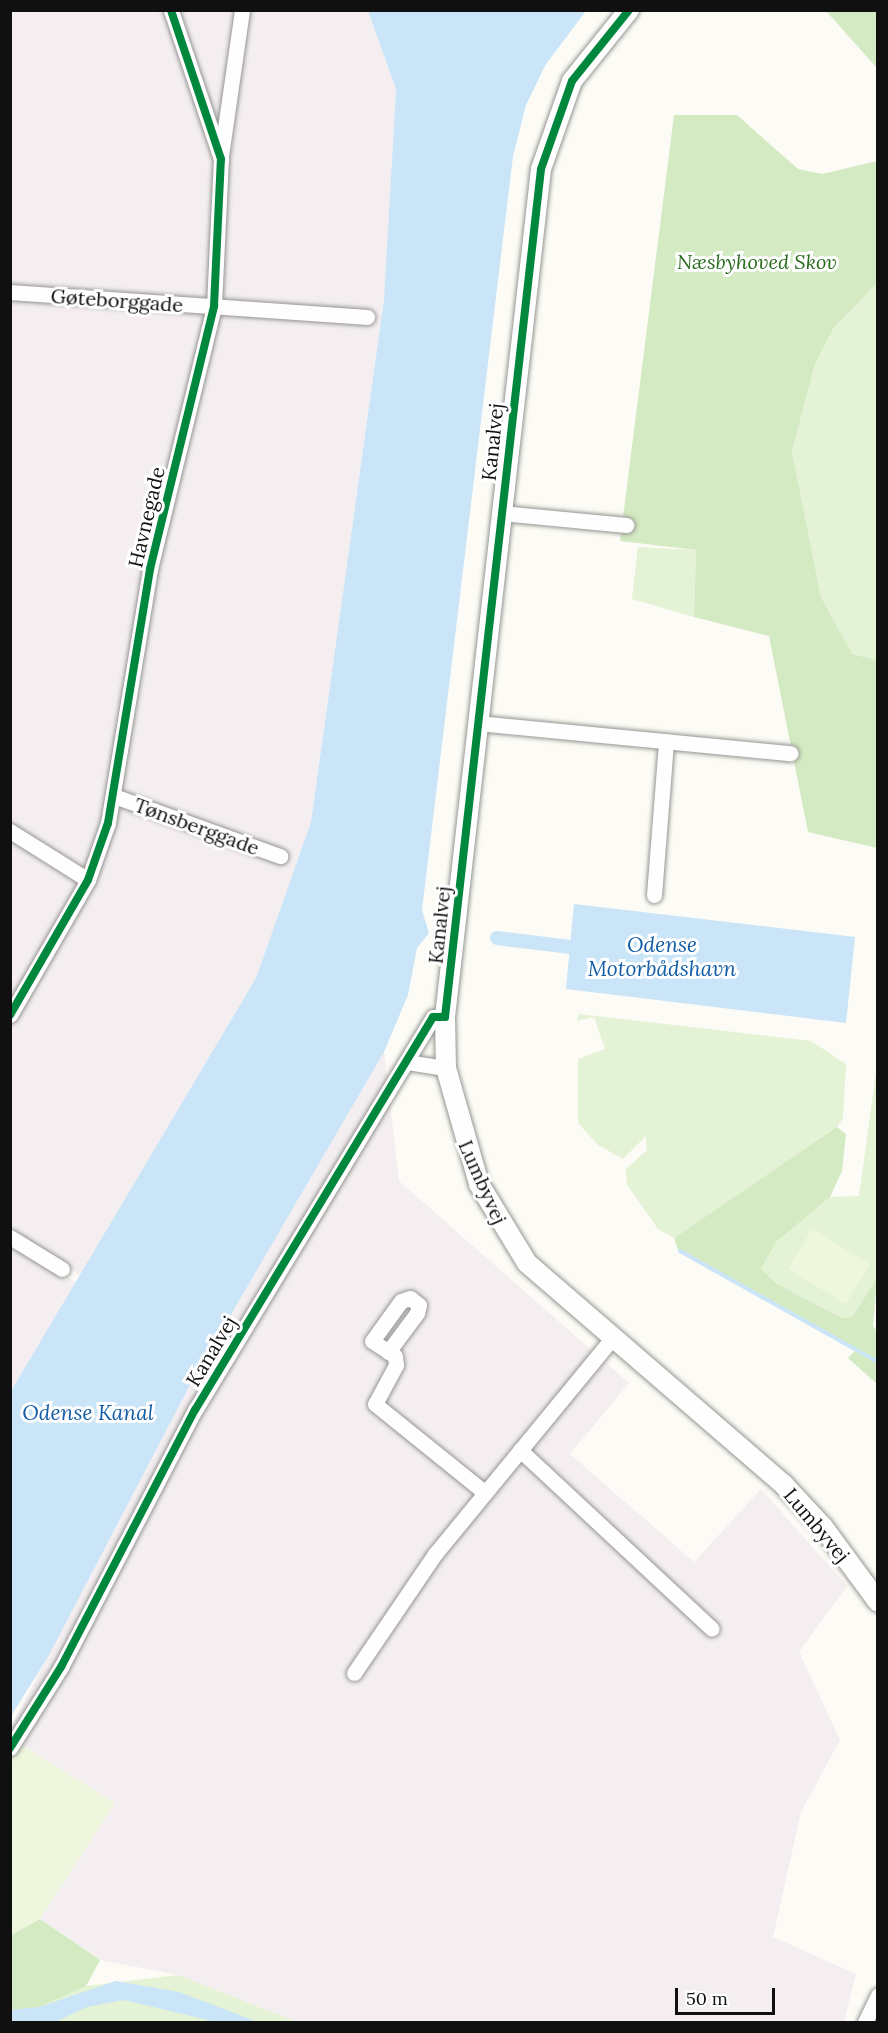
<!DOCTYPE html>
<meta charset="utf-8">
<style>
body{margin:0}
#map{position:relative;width:888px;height:2033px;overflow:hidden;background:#fcfbf5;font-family:Lora,serif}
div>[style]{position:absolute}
.industrial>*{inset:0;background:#f4eef1}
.green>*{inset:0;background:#e4f2d5}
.forest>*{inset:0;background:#d4eac2}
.pitch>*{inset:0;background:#eef6de}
.water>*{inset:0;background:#cae5f7}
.stream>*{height:4px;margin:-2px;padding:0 2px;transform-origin:2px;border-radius:2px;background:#cae5f7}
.canal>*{height:14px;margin:-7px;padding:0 7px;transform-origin:7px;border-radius:7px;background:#cae5f7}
.roads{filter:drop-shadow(0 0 2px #969693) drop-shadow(0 0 2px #969693)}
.minor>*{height:15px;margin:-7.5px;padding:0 7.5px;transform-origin:7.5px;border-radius:7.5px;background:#fffefe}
.tertiary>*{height:20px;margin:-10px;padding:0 10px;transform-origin:10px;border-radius:10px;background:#fffefe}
.cycleway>*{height:8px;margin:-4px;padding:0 4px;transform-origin:4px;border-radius:4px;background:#00873e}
span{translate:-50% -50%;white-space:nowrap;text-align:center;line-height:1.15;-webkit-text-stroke:6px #fff;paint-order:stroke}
.park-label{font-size:20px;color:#286b1d;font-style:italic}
.street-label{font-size:20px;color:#101010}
.water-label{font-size:21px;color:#135da7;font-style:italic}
.frame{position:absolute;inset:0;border:12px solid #101010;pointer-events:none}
.scale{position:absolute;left:675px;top:1988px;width:100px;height:27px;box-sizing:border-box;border:3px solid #101010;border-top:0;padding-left:8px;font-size:18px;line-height:21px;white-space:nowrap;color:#101010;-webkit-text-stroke:4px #fff;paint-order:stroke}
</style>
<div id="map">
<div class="industrial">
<i style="clip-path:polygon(10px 11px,368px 11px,396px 89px,384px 299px,311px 822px,256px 978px,80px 1275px,11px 1232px)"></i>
<i style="clip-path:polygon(384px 1052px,399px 1181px,629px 1383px,570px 1454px,694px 1562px,761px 1489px,847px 1586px,799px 1652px,840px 1740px,801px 1812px,773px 1937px,856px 1974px,844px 2022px,297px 2022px,178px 1975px,100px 1960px,40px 1919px,114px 1803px,11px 1738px,10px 1729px,190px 1385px)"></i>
<i style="clip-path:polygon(11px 1242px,76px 1282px,11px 1391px)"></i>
</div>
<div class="green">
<i style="clip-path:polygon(877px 283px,877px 660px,852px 654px,821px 597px,792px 451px,815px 364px,833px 329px)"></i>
<i style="clip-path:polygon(638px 547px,696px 550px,694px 617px,632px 599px)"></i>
<i style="clip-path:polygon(579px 1014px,811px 1041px,846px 1064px,843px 1118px,837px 1127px,674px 1238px,658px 1229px,627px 1185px,626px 1169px,647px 1150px,646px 1136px,623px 1159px,598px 1145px,578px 1123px,578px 1059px,605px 1049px,594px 1017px,577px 1021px)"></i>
<i style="clip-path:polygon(877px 1065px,877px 1278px,852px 1317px,842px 1318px,777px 1284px,761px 1269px,776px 1242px,830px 1197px,859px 1196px)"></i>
<i style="clip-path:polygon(178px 1975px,297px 2022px,11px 2022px,10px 2010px,39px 2007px,86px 1986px)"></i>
</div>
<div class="forest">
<i style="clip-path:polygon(826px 11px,877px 11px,877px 68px)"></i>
<i style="clip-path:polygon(674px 115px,737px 115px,798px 169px,822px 174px,877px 161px,877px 283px,833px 329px,815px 364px,792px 451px,821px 597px,852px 654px,877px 660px,877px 848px,808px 832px,769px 636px,694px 617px,696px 550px,620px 541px)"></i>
<i style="clip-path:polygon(837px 1127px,846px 1134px,842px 1171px,830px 1197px,776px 1242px,761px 1269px,777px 1284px,842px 1318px,852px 1317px,877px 1278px,873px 1326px,877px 1331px,877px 1384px,848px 1358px,856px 1350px,678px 1250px,674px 1238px)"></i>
<i style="clip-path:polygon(40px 1919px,100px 1960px,86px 1986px,39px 2007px,11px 2010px,10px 1935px)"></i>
</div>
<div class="pitch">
<i style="clip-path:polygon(812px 1229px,870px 1264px,846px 1304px,788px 1269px)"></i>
<i style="clip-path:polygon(20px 1744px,115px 1803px,40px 1919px,11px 1935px,11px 1759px)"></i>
</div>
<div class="water">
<i style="clip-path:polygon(368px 11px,586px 11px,546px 64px,526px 105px,513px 156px,422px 910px,429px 933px,417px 948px,408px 995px,384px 1052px,190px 1385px,48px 1657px,11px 1716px,11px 1391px,256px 978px,311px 822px,384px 299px,396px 89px)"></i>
<i style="clip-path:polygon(574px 904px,855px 937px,846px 1023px,566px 989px)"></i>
<i style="clip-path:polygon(116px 1981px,179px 1992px,258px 2022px,216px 2022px,124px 2000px,87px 2007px,55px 2022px,11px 2022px,11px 2010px,39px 2007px)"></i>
</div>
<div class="stream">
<i style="left:680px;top:1251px;width:227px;rotate:29.3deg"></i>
</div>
<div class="canal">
<i style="left:497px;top:938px;width:74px;rotate:7deg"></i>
</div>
<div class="roads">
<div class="minor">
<i style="left:221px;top:156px;width:148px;rotate:-81.8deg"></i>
<i style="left:10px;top:292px;width:358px;rotate:4deg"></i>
<i style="left:501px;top:513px;width:126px;rotate:5.5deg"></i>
<i style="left:477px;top:723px;width:315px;rotate:5.5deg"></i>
<i style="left:114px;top:796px;width:177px;rotate:19.9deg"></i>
<i style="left:10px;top:831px;width:92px;rotate:32.1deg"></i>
<i style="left:654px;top:895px;width:154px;rotate:-85.5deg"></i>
<i style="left:10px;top:1015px;width:156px;rotate:-60deg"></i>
<i style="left:88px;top:880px;width:60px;rotate:-70.7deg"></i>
<i style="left:108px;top:823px;width:257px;rotate:-80.6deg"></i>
<i style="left:150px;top:569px;width:271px;rotate:-76.3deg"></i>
<i style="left:214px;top:306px;width:147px;rotate:-87.3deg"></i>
<i style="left:221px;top:159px;width:157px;rotate:-108.6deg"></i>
<i style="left:407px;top:1062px;width:39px;rotate:9deg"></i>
<i style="left:10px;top:1237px;width:61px;rotate:31.6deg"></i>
<i style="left:388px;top:1352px;width:49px;rotate:-53.4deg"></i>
<i style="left:417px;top:1313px;width:8px;rotate:-76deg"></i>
<i style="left:419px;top:1305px;width:11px;rotate:-142deg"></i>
<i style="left:410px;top:1298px;width:9px;rotate:162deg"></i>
<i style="left:401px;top:1301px;width:49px;rotate:125.9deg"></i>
<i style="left:372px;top:1341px;width:27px;rotate:33deg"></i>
<i style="left:395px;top:1356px;width:9px;rotate:84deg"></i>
<i style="left:396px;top:1365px;width:44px;rotate:118.3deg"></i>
<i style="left:375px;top:1404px;width:140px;rotate:38.9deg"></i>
<i style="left:520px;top:1450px;width:262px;rotate:43deg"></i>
<i style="left:354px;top:1673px;width:144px;rotate:-55.8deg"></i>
<i style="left:435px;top:1554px;width:281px;rotate:-50.6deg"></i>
<i style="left:10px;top:1748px;width:96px;rotate:-57.8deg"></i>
<i style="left:61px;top:1667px;width:290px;rotate:-62.5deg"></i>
<i style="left:195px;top:1410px;width:459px;rotate:-58.8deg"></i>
<i style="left:433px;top:1017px;width:12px"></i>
<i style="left:865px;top:2022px;width:30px;rotate:-64deg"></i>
</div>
<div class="tertiary">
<i style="left:629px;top:10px;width:91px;rotate:128.8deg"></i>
<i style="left:572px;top:81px;width:93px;rotate:109.4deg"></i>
<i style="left:541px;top:169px;width:853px;rotate:96.46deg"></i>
<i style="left:445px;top:1017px;width:51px;rotate:88.9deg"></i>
<i style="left:446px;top:1068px;width:121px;rotate:74.1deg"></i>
<i style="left:479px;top:1184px;width:92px;rotate:58.7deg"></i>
<i style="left:527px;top:1263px;width:340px;rotate:40.8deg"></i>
<i style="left:784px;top:1485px;width:57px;rotate:47.1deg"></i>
<i style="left:823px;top:1527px;width:93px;rotate:53.7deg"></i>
</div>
</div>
<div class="cycleway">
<i style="left:10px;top:1015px;width:156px;rotate:-60deg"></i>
<i style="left:88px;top:880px;width:60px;rotate:-70.7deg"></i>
<i style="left:108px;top:823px;width:257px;rotate:-80.6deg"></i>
<i style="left:150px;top:569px;width:271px;rotate:-76.3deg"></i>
<i style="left:214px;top:306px;width:147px;rotate:-87.3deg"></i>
<i style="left:221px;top:159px;width:157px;rotate:-108.6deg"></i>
<i style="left:10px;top:1748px;width:96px;rotate:-57.8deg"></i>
<i style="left:61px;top:1667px;width:290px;rotate:-62.5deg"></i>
<i style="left:195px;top:1410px;width:459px;rotate:-58.8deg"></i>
<i style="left:433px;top:1017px;width:12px"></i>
<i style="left:445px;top:1017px;width:853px;rotate:-83.54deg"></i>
<i style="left:541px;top:169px;width:93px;rotate:-70.6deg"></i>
<i style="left:572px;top:81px;width:91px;rotate:-51.2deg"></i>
</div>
<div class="park-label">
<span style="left:757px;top:261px">Næsbyhoved Skov</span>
</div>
<div class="street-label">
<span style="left:117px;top:300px;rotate:4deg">Gøteborggade</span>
<span style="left:492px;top:442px;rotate:-84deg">Kanalvej</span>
<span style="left:146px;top:517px;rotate:-77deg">Havnegade</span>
<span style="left:197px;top:826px;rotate:20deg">Tønsberggade</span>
<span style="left:439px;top:925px;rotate:-84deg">Kanalvej</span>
<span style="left:483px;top:1182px;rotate:66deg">Lumbyvej</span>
<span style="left:211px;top:1351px;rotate:-59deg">Kanalvej</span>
<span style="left:817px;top:1525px;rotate:50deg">Lumbyvej</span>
</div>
<div class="water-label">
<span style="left:662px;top:957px">Odense<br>Motorbådshavn</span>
<span style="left:88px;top:1413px">Odense Kanal</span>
</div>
<div class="frame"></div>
<div class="scale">50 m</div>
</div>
